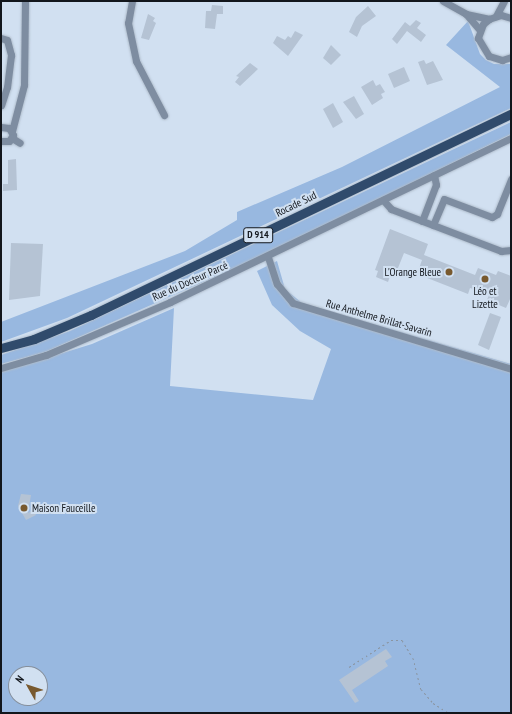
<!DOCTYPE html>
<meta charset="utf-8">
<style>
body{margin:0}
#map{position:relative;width:512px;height:714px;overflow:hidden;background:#d1e0f1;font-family:"PT Sans Narrow",sans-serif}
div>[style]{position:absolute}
.green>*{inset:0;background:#98b8e0}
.building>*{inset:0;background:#b5c3d4}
.path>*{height:1px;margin-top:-0.5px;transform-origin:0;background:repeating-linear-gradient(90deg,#8a95a2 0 2px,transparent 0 5px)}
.roads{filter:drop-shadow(0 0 1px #afbccb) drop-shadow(0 0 1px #afbccb)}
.minor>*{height:7px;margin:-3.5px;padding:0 3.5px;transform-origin:3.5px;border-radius:3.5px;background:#7e8da1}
.major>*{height:9px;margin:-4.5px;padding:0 4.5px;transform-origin:4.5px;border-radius:4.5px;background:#304b6c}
.dots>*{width:11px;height:11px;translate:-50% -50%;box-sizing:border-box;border:2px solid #d1e0f1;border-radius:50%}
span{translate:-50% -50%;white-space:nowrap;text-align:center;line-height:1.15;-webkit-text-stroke:4px #d1e0f1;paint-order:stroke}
.shield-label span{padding:1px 3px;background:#d1e0f1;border:1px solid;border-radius:3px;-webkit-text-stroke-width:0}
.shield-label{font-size:10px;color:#12161c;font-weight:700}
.street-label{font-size:11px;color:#12161c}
.poi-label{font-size:11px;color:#12161c}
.right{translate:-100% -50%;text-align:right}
.left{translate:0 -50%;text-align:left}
.frame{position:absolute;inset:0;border:2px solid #12161c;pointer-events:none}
.north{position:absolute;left:8px;top:666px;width:40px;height:40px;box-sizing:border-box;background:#d1e0f1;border:1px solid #858f9c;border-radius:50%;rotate:309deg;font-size:11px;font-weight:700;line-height:16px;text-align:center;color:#12161c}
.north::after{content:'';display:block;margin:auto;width:14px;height:18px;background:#78592e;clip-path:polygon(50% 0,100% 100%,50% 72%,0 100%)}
</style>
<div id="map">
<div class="green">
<i style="clip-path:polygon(468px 21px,480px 54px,486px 60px,494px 64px,511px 64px,511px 108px,67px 318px,1px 342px,1px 322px,185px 251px,237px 220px,237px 212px,342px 167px,500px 87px,446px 45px)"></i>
<i style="clip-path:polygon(511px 122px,511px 134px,266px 254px,45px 352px,1px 364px,1px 355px,70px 331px)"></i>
<i style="clip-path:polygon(evenodd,277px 261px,285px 289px,302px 303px,511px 364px,511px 713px,1px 713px,1px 372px,92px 344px,174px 308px,170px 386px,313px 400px,331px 349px,300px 331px,272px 305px,257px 271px,277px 261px,16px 674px,40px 674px,40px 698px,16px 698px,16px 674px)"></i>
</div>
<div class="building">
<i style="clip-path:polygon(212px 5px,223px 6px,223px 14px,217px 14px,215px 29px,205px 28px,206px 11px,211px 11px)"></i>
<i style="clip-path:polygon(368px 6px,376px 16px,362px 26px,357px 37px,349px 32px,356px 17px)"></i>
<i style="clip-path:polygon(148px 14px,155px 18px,153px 21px,156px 23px,149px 40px,141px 38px)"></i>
<i style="clip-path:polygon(416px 20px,421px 23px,417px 28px,426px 35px,421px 42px,407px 31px,397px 44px,392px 39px,405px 22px,410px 26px)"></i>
<i style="clip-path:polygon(295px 31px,303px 35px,288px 56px,273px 43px,277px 36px,285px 40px,288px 36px,291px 38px)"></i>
<i style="clip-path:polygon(331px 45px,341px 55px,331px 65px,323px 58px)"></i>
<i style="clip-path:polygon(424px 60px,426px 64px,433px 61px,443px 80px,427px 85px,418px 62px)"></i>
<i style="clip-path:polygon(250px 63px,258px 69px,240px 86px,235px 82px,239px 77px,236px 76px)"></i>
<i style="clip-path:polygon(404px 67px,410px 81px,394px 88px,388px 74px)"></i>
<i style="clip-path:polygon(373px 80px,376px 86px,380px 84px,385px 92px,381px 94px,383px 98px,372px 105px,361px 87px)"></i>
<i style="clip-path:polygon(354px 96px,364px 114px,356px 119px,343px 102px)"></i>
<i style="clip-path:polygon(333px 103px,343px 122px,333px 128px,323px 109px)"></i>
<i style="clip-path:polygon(16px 159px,17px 190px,3px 191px,3px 184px,8px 184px,8px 160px)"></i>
<i style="clip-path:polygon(390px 229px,428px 244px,424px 255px,475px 275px,478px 268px,496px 275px,498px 271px,511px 276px,511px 297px,506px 308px,487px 300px,489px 295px,476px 290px,470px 288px,468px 294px,417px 274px,422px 260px,404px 253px,394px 278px,390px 276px,388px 282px,376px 277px,378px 271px,375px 270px)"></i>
<i style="clip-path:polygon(11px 243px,43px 244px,40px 296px,9px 300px)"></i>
<i style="clip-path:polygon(490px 313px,501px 317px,489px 350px,478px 345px)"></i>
<i style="clip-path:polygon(21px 494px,31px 495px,28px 513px,33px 510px,36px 515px,26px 520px,18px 506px)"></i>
<i style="clip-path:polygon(386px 649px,392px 657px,385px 661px,388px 666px,352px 690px,359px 701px,355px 703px,339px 680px)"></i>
</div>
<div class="path">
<i style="left:349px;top:667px;width:50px;rotate:-32.7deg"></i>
<i style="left:391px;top:640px;width:11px"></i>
<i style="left:402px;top:640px;width:21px;rotate:59deg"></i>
<i style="left:413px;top:658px;width:32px;rotate:76deg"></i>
<i style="left:421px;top:689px;width:18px;rotate:49deg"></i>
<i style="left:433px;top:703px;width:19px;rotate:32deg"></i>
</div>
<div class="roads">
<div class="minor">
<i style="left:132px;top:1px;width:22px;rotate:100deg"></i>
<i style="left:128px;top:23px;width:39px;rotate:78deg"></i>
<i style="left:136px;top:61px;width:61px;rotate:62.6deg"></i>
<i style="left:443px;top:1px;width:26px;rotate:29deg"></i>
<i style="left:466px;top:14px;width:24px;rotate:12deg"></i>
<i style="left:466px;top:14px;width:21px;rotate:49deg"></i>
<i style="left:496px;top:16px;width:17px;rotate:-62deg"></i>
<i style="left:511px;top:18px;width:10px;rotate:-163deg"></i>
<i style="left:501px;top:15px;width:13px;rotate:162deg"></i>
<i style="left:489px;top:19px;width:8px;rotate:140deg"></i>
<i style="left:483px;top:24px;width:15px;rotate:110deg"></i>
<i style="left:478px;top:38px;width:21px;rotate:59deg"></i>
<i style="left:489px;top:56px;width:14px;rotate:17deg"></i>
<i style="left:502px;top:60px;width:9px;rotate:-18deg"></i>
<i style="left:1px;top:38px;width:6px;rotate:18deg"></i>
<i style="left:7px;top:40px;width:16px;rotate:75deg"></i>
<i style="left:11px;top:55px;width:32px;rotate:97deg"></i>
<i style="left:7px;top:87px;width:19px;rotate:108deg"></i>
<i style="left:1px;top:127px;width:8px;rotate:7deg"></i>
<i style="left:9px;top:128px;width:8px;rotate:60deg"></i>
<i style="left:13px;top:135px;width:7px;rotate:124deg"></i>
<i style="left:9px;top:141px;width:8px;rotate:180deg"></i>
<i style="left:12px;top:131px;width:48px;rotate:-75.4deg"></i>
<i style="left:24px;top:85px;width:84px;rotate:-89.3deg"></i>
<i style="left:12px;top:138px;width:9px;rotate:32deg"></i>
<i style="left:383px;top:200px;width:12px;rotate:48deg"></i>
<i style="left:391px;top:209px;width:118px;rotate:20.9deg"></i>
<i style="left:501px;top:251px;width:10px;rotate:-6deg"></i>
<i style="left:422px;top:221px;width:39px;rotate:-69deg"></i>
<i style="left:436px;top:185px;width:10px;rotate:-101deg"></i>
<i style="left:433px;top:225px;width:28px;rotate:-67deg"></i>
<i style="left:444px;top:199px;width:51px;rotate:20.6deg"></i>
<i style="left:492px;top:217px;width:6px;rotate:-31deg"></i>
<i style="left:497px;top:214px;width:38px;rotate:-68deg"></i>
<i style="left:268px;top:257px;width:28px;rotate:72deg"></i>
<i style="left:277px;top:284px;width:25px;rotate:50deg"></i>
<i style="left:293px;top:303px;width:228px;rotate:16.8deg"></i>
<i style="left:1px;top:368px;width:47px;rotate:-16.1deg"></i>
<i style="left:46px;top:355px;width:135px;rotate:-23.1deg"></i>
<i style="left:170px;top:302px;width:378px;rotate:-25.7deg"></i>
</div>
<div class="major">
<i style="left:1px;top:348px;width:34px;rotate:-15deg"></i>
<i style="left:34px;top:339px;width:62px;rotate:-22.8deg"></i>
<i style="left:91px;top:315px;width:466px;rotate:-25.6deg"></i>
</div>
</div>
<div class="dots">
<i style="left:449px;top:272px;background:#78592e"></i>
<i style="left:485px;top:279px;background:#78592e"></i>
<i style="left:24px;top:508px;background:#78592e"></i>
</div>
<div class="shield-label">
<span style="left:258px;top:235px">D 914</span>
</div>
<div class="street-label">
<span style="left:296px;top:204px;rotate:-26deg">Rocade Sud</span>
<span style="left:190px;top:281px;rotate:-24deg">Rue du Docteur Parcé</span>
<span style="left:379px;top:318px;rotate:16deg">Rue Anthelme Brillat-Savarin</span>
</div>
<div class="poi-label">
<span class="right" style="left:441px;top:272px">L'Orange Bleue</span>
<span style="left:485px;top:298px">Léo et<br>Lizette</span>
<span class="left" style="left:32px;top:508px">Maison Fauceille</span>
</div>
<div class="frame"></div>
<div class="north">N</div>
</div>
